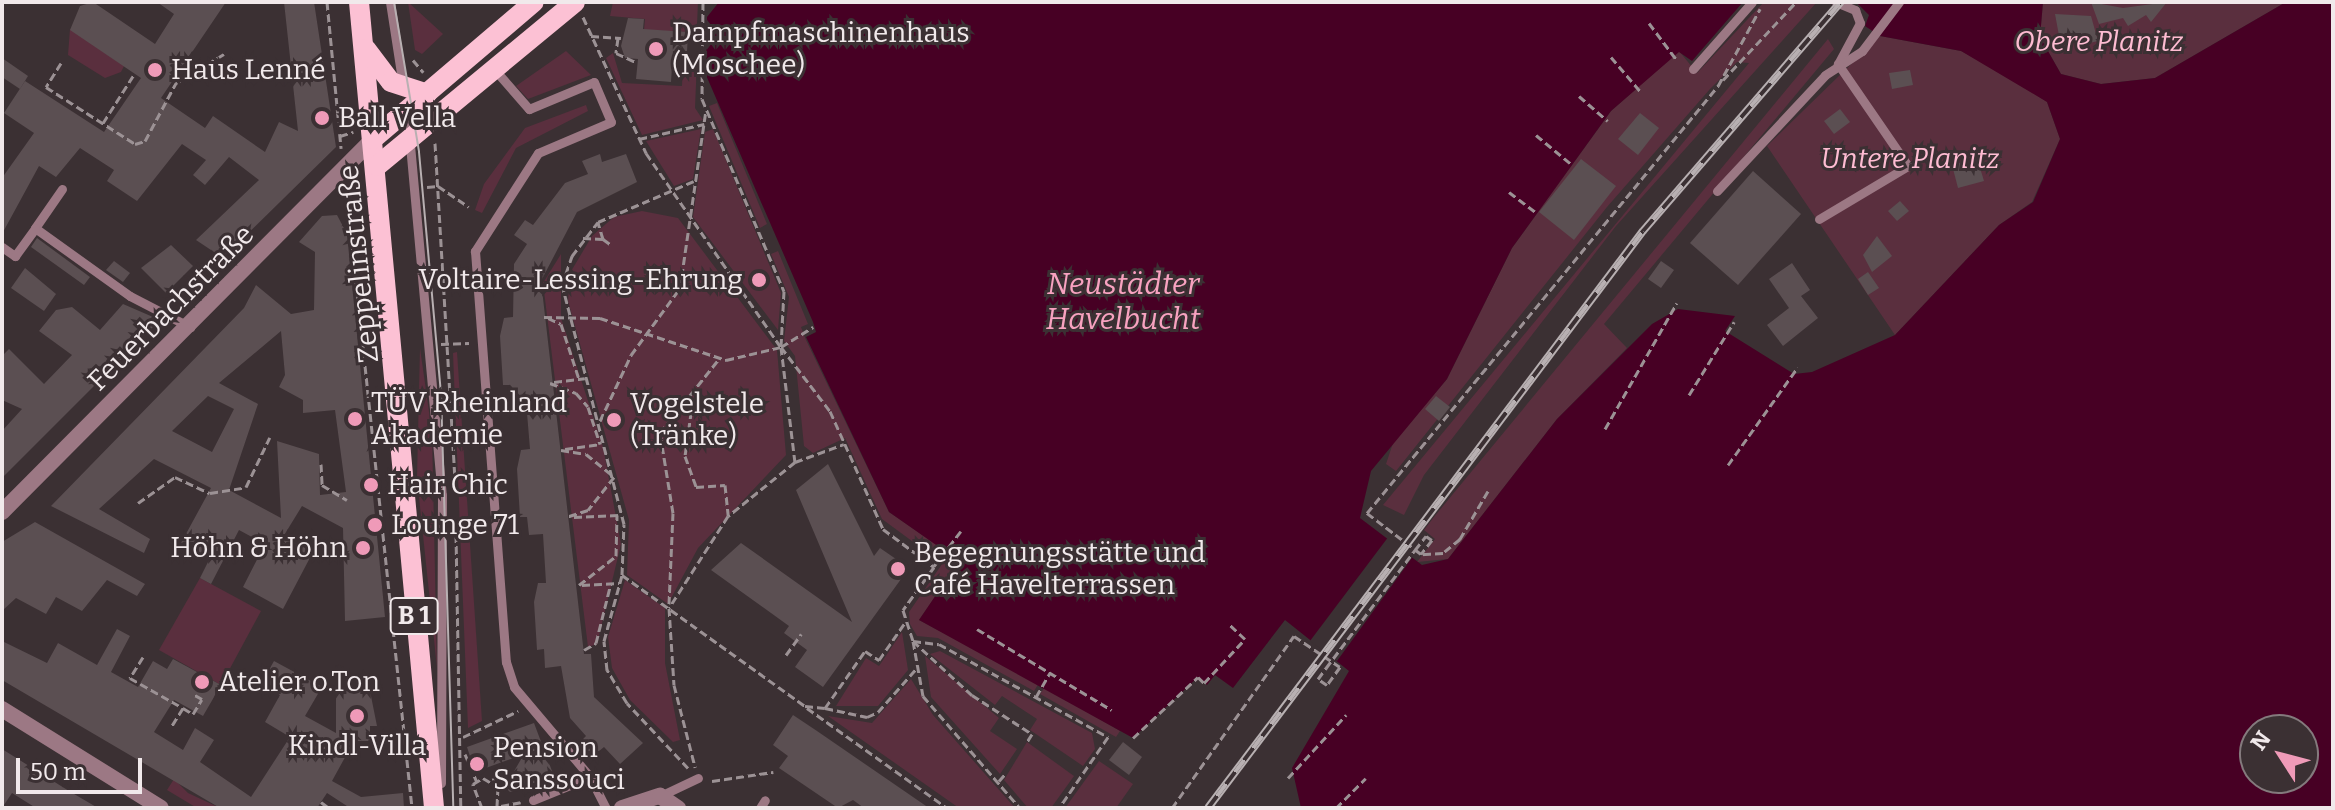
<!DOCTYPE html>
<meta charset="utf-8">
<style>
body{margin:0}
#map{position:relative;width:2335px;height:810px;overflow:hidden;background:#3b3033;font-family:Bitter,serif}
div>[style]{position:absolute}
.green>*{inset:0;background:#5a2f3e}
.water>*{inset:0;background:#470024}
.pier>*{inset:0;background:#3b3033}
.building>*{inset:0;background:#5b4f52}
.path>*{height:3px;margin-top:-1.5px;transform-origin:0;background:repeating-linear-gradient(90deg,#9c9295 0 8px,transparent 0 12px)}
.service>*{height:9px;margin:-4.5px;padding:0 4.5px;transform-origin:4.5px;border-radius:4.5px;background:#9c7884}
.minor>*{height:16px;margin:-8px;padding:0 8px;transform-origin:8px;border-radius:8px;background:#9c7884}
.primary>*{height:20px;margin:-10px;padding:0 10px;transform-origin:10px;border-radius:10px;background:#fcc1d4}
.tram>*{height:2px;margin:-1px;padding:0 1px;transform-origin:1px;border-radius:1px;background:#b8b0b2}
.rail>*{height:8px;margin-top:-4px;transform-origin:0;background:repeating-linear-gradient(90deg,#3b3033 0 15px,#b8b0b2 0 30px);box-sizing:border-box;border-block:2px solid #b8b0b2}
.path-bridge>*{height:3px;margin-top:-1.5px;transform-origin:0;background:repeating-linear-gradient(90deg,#9c9295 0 8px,transparent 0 12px)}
.dots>*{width:22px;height:22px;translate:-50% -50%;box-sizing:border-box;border:4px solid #3b3033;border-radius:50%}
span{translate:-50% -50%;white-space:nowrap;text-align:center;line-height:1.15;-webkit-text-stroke:6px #3b3033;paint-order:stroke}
.shield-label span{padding:2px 6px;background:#3b3033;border:2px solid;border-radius:6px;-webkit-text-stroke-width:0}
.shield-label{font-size:26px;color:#f1e9eb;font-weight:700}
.poi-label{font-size:28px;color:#f1e9eb}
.left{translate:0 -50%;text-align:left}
.right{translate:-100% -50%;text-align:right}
.park-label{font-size:28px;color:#febcd2;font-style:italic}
.street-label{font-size:28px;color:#f1e9eb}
.water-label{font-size:30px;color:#f8a2c0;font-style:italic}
.frame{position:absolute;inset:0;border:4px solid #f1e9eb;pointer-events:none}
.north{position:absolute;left:2239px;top:714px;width:80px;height:80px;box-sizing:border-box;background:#3b3033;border:2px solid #847a7d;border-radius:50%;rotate:306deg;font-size:22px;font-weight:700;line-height:32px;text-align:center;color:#f1e9eb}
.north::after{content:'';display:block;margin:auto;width:28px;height:36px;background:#ef9ab8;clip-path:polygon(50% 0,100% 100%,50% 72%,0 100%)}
.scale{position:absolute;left:16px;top:758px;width:126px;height:36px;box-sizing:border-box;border:4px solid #f1e9eb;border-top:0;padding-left:10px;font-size:24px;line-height:28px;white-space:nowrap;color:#f1e9eb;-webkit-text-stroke:6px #3b3033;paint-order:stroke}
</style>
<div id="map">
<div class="green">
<i style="clip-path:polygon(408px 2px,443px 34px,422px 54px,415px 50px)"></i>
<i style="clip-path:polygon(613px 2px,698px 2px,697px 25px,688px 32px,644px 30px,645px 19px,610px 16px)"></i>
<i style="clip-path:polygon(1764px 2px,1817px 2px,1616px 226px,1424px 475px,1404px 515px,1383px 505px,1749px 63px,1737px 62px,1710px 89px,1607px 207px,1396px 471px,1386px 464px,1393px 443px,1447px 379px,1512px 248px,1611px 111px,1679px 51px,1697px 73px)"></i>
<i style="clip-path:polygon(2043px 2px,2286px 2px,2155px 78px,2101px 84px,2061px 74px,2040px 37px)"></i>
<i style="clip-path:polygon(70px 29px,124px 66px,121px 72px,105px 78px,68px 55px)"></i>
<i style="clip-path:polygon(1880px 36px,1961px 51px,2010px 76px,2047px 102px,2060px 139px,2032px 202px,1999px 225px,1895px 335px,1767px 146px)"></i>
<i style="clip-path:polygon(1828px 39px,1834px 49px,1604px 324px,1627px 348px,1557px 419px,1448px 559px,1417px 562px,1435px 539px,1424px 530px,1434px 517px)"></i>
<i style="clip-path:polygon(566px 51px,591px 75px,528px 99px,516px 86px)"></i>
<i style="clip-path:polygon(613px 53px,622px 83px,682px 86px,683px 60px,697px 61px,695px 108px,703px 120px,642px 135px,606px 58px)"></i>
<i style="clip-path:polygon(717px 103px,767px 224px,760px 228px,709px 106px)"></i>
<i style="clip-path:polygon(586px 105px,588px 111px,516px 148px,482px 213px,475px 210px,484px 184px,525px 128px)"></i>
<i style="clip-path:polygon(701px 129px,693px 179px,674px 186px,646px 141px)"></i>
<i style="clip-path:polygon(713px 129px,781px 293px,778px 330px,693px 217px,705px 132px)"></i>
<i style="clip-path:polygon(642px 211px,678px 218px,777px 350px,786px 455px,698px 548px,668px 604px,627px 575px,629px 520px,568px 301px,570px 273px,592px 236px,614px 217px)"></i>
<i style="clip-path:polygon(778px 251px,808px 324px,801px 327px,806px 340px,889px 512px,943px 549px,935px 558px,882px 519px,845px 438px,813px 453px,804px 446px,795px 356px,784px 341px,789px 297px,771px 254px)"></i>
<i style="clip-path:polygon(561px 254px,561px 318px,603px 447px,621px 544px,597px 644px,588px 647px,543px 283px)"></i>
<i style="clip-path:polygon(420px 348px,432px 433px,437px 668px,417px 478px)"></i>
<i style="clip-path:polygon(457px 352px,482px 721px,468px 728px,453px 353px)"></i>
<i style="clip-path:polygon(949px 554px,960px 561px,919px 620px,1039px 683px,1034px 691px,938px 638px,917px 636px,910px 624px,909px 612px)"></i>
<i style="clip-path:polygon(200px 578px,261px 611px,221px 685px,159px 650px)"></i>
<i style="clip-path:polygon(625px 580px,665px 608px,665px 663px,680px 740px,673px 742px,630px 700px,612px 668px,608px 637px)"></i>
<i style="clip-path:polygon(902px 632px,908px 670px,878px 706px,836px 706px,866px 658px,879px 666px)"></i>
<i style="clip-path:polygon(940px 651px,1092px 733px,1095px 749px,1083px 766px,1030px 730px,1037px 719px,1002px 696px,995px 705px,930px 654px)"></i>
<i style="clip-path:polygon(925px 656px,999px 718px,990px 731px,1017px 749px,1000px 774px,931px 697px)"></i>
<i style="clip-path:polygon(911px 679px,933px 715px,1015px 808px,959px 808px,828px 716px,872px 723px)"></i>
<i style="clip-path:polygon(1045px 687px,1120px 731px,1116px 737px,1040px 694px)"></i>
<i style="clip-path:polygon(1027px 742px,1074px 776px,1051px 808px,1028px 808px,1004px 780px)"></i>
<i style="clip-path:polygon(1099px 761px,1133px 784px,1116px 808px,1065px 808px)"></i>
<i style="clip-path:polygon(174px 779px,188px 793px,220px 808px,197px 808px,167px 790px)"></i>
</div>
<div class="water">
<i style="clip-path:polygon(evenodd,719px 2px,1743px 2px,1692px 61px,1679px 52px,1611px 111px,1512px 248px,1447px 379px,1371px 471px,1360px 518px,1422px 565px,1448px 559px,1557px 419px,1652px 324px,1678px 309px,1735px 316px,1725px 331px,1794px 374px,1812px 372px,1895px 335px,1999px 225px,2033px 202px,2060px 139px,2047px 102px,1961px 51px,1880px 36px,1865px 26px,1869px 15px,1856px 2px,2043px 2px,2040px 37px,2061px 74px,2101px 84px,2155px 78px,2286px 2px,2333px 2px,2333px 808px,1301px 808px,1292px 768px,1349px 671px,1285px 620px,1233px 688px,1215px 675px,1207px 685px,1198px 677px,1133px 738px,919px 620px,959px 561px,889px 512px,806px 337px,816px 332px,813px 322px,706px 75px,707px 17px,719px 2px,2255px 730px,2303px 730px,2303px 778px,2255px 778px,2255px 730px)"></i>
</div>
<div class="pier">
<i style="clip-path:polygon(1389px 536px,1414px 555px,1337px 661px,1310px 641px)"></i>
</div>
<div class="building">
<i style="clip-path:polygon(93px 2px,155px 44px,174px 14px,157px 2px,226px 2px,161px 98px,205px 128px,213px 116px,265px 152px,279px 122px,298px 131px,284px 2px,314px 2px,336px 147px,223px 258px,196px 240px,259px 180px,229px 157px,205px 185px,193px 175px,206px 160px,182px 144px,137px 201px,107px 181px,114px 170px,80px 148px,56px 177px,39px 166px,2px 234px,2px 178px,34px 133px,4px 113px,25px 81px,104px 132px,141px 78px,70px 30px,80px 6px)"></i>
<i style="clip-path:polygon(2091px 2px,2123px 8px,2167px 2px,2151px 22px,2146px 15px,2128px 26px,2123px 18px,2099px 24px)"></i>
<i style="clip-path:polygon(2055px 14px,2091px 16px,2098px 41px,2085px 44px,2083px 35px,2060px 41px)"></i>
<i style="clip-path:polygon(628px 18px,644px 19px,643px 29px,688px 32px,687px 52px,673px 51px,671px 82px,636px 79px,638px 59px,625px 58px,621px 46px)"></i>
<i style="clip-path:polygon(2px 58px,28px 76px,20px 89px,2px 77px)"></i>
<i style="clip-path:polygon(1910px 70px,1913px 85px,1892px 89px,1889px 73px)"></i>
<i style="clip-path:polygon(1840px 109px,1850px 122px,1834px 134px,1824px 121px)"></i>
<i style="clip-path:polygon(1640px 113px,1659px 128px,1638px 155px,1618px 139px)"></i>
<i style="clip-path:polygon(600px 154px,602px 162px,626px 154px,637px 182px,577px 212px,541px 281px,584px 654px,591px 654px,594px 697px,643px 743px,620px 764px,604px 747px,592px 757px,579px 743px,586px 736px,570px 718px,561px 666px,545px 668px,544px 649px,537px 650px,534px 602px,538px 583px,546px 583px,543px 534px,529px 535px,527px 517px,520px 517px,517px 469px,521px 450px,530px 449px,526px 401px,510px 402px,510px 385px,503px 385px,500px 336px,504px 318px,513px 317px,514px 264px,527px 244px,514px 235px,525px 220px,533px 225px,565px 183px,588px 174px,582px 161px)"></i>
<i style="clip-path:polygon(1977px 158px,1984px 181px,1958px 188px,1952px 165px)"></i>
<i style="clip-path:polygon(1581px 159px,1616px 186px,1574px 240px,1539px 212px)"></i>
<i style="clip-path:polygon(1753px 171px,1801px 214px,1738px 285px,1690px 243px)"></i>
<i style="clip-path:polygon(1900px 201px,1909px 211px,1897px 221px,1888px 211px)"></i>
<i style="clip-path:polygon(evenodd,337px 215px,347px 234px,385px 617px,345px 621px,343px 528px,302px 506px,283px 537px,313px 552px,283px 609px,243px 587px,265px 544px,239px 530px,211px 584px,200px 578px,210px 558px,181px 543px,211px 488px,154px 459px,99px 509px,150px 539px,144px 553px,51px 506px,244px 308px,256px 285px,291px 314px,314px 310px,315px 252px,299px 242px,322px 216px,337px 215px,281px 331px,285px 375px,279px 387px,303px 400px,303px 413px,335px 410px,346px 492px,320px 495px,319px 454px,277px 441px,281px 518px,229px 490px,258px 404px,219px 383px,281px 331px,337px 215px,208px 396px,234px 409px,212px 452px,172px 431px,208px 396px)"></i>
<i style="clip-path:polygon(1877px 236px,1892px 256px,1872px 272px,1863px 255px)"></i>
<i style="clip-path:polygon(37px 238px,90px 277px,84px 285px,31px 247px)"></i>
<i style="clip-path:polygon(171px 245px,193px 266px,166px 293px,141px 268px)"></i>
<i style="clip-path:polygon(114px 261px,130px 273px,123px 282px,106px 270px)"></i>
<i style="clip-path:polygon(1661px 261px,1674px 270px,1661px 288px,1648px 279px)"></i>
<i style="clip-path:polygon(1792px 263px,1810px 290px,1801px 296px,1818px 318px,1783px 346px,1767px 325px,1789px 308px,1769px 279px)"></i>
<i style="clip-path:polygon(25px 268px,56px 294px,44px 311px,11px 288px)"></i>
<i style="clip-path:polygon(1868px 272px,1879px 288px,1868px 295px,1858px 279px)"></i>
<i style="clip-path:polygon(123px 304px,160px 320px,2px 478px,2px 431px,22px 409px,2px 400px,2px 356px,9px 349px,44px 384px,72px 355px,39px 331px,56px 310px,72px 307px,100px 330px)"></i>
<i style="clip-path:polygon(1436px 396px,1450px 407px,1439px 421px,1425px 409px)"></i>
<i style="clip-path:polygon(828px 464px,874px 556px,880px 548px,909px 568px,823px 687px,795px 667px,807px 650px,784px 633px,789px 626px,711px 570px,741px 543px,852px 622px,796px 490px)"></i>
<i style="clip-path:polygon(35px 522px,145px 584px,137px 596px,107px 580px,82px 611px,56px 597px,46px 614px,16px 598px,2px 611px,2px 542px)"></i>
<i style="clip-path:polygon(117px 629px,130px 636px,111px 672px,138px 687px,153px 661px,167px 669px,173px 659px,221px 685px,203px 716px,174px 700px,154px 732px,183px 750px,195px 728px,214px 740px,200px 762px,251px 797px,290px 737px,265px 722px,280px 695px,261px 684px,274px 661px,322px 687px,305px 716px,336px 733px,336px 691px,370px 691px,377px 726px,370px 726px,370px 741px,354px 741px,332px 781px,361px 797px,403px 793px,404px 808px,350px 808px,327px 793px,317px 808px,220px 808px,2px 680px,2px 641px,47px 663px,58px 643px,97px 665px)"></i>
<i style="clip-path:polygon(793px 715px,817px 731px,929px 808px,864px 808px,853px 800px,838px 808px,779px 768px,788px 756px,773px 745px)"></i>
<i style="clip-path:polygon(534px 723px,555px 779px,510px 792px,505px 787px,524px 754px,475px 772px,467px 747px)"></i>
<i style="clip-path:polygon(1123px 742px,1142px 757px,1129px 775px,1109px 760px)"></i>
<i style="clip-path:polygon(2px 749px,69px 791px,98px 808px,36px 808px,12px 793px,2px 808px)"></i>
</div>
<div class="path">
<i style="left:327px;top:2px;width:147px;rotate:84.5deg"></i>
<i style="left:703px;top:2px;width:97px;rotate:90.6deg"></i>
<i style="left:702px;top:99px;width:209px;rotate:66.9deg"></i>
<i style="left:784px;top:291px;width:56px;rotate:93.1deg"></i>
<i style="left:781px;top:347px;width:81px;rotate:52.6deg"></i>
<i style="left:830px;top:411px;width:129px;rotate:65.8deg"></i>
<i style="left:883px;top:529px;width:64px;rotate:36.7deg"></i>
<i style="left:934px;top:567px;width:53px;rotate:125.8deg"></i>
<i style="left:903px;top:610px;width:33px;rotate:72deg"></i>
<i style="left:913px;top:641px;width:80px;rotate:42.5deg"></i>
<i style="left:972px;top:695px;width:72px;rotate:33deg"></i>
<i style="left:1032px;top:734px;width:9px;rotate:122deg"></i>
<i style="left:583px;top:17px;width:150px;rotate:65.1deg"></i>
<i style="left:646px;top:153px;width:236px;rotate:55.2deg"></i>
<i style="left:781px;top:347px;width:116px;rotate:83.1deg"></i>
<i style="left:795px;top:462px;width:86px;rotate:141.1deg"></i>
<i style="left:728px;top:516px;width:109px;rotate:122.7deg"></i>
<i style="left:669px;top:608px;width:77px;rotate:86.3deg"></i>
<i style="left:674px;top:685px;width:85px;rotate:75.6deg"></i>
<i style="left:1649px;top:23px;width:45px;rotate:53.1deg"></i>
<i style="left:591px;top:36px;width:30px;rotate:4deg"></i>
<i style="left:618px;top:38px;width:15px;rotate:98deg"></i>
<i style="left:616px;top:53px;width:23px;rotate:25deg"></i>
<i style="left:1611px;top:57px;width:45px;rotate:49.5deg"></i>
<i style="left:413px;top:60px;width:16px;rotate:50deg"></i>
<i style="left:61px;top:63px;width:28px;rotate:122deg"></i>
<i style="left:46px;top:87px;width:106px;rotate:32.6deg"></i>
<i style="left:135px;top:144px;width:10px;rotate:-17deg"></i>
<i style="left:145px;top:141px;width:66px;rotate:-61.9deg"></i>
<i style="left:176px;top:83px;width:56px;rotate:-31.1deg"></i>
<i style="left:1723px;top:80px;width:107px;rotate:-46.9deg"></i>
<i style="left:1579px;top:96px;width:38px;rotate:41deg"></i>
<i style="left:103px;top:123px;width:59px;rotate:-57.4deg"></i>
<i style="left:1536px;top:135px;width:45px;rotate:39.6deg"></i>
<i style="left:340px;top:136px;width:14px;rotate:-17deg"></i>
<i style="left:639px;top:139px;width:67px;rotate:-13deg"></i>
<i style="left:435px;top:143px;width:333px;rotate:86.6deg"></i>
<i style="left:346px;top:187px;width:624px;rotate:83.93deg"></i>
<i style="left:427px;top:187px;width:11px;rotate:-5deg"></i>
<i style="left:438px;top:186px;width:37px;rotate:34deg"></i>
<i style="left:1509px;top:192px;width:34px;rotate:37deg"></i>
<i style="left:583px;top:238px;width:20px;rotate:3deg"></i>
<i style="left:603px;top:239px;width:17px;rotate:-107deg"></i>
<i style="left:603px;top:239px;width:9px;rotate:36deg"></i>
<i style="left:544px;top:317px;width:56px;rotate:1deg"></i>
<i style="left:600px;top:318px;width:133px;rotate:18.4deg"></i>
<i style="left:726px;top:360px;width:57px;rotate:-13.3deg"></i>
<i style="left:781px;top:347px;width:38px;rotate:-32deg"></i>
<i style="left:548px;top:318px;width:14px;rotate:25deg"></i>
<i style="left:561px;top:324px;width:58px;rotate:71.9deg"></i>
<i style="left:441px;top:344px;width:28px;rotate:-2deg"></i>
<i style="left:554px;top:382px;width:31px;rotate:-7deg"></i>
<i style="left:550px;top:383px;width:28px;rotate:21deg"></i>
<i style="left:576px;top:393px;width:18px;rotate:49deg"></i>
<i style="left:588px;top:407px;width:39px;rotate:72deg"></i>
<i style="left:1689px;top:395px;width:86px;rotate:-58.3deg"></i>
<i style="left:682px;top:398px;width:11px;rotate:5deg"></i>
<i style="left:693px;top:399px;width:58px;rotate:98deg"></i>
<i style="left:685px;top:456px;width:33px;rotate:70deg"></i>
<i style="left:696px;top:487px;width:29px;rotate:-4deg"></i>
<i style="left:725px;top:485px;width:31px;rotate:84deg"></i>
<i style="left:600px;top:421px;width:73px;rotate:-64.8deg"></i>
<i style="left:631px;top:355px;width:83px;rotate:-53.8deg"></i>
<i style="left:680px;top:288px;width:180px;rotate:-81.7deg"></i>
<i style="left:1605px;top:429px;width:145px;rotate:-60.3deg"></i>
<i style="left:565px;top:449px;width:36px;rotate:-8deg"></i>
<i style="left:561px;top:450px;width:25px;rotate:9deg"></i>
<i style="left:586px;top:454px;width:36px;rotate:39deg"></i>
<i style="left:614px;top:477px;width:42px;rotate:128.2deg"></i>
<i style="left:588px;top:510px;width:22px;rotate:162deg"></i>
<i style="left:795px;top:462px;width:52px;rotate:-20.2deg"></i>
<i style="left:321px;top:464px;width:21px;rotate:87deg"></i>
<i style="left:322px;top:485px;width:29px;rotate:31deg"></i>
<i style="left:1728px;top:465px;width:120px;rotate:-54.5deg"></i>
<i style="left:1488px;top:491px;width:56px;rotate:120.3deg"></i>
<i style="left:1460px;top:539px;width:22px;rotate:141deg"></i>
<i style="left:1443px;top:553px;width:22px;rotate:177deg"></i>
<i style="left:1421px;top:554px;width:68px;rotate:-142.8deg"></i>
<i style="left:1367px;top:513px;width:553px;rotate:-50.58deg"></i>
<i style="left:1718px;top:86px;width:88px;rotate:-61.4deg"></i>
<i style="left:138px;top:503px;width:45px;rotate:-35.1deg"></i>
<i style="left:175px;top:477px;width:38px;rotate:25deg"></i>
<i style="left:210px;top:493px;width:36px;rotate:-9deg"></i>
<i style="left:246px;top:487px;width:55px;rotate:-64.4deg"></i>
<i style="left:574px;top:517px;width:45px;rotate:-2.5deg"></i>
<i style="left:456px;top:534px;width:274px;rotate:89deg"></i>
<i style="left:1415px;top:550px;width:18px;rotate:-52deg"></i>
<i style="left:1426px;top:536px;width:7px;rotate:34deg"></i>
<i style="left:1432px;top:540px;width:18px;rotate:128deg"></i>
<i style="left:934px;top:566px;width:44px;rotate:-52.4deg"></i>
<i style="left:622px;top:575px;width:225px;rotate:35.6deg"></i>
<i style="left:805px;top:706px;width:20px;rotate:6deg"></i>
<i style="left:825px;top:708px;width:70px;rotate:-54.9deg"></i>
<i style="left:865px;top:651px;width:17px;rotate:33deg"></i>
<i style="left:879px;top:660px;width:44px;rotate:-55.2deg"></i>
<i style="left:579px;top:585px;width:47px;rotate:-38.1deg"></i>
<i style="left:616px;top:556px;width:41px;rotate:-88.6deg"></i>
<i style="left:582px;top:585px;width:37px;rotate:-3deg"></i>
<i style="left:669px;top:604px;width:91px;rotate:-87.5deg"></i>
<i style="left:673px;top:513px;width:81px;rotate:-99.2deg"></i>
<i style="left:660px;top:433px;width:93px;rotate:-51.5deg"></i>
<i style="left:977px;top:629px;width:157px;rotate:31deg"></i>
<i style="left:913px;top:641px;width:26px;rotate:7deg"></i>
<i style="left:939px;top:644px;width:193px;rotate:28.8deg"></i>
<i style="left:1108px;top:737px;width:86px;rotate:124.6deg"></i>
<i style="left:913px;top:641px;width:56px;rotate:79.7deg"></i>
<i style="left:923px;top:696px;width:148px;rotate:49.1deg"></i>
<i style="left:584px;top:650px;width:14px;rotate:-30deg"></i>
<i style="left:596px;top:643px;width:62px;rotate:-76deg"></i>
<i style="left:786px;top:655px;width:26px;rotate:-54deg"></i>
<i style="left:143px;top:657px;width:25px;rotate:122deg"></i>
<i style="left:130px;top:678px;width:61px;rotate:29.5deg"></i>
<i style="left:183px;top:708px;width:22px;rotate:122deg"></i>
<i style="left:1036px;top:697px;width:28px;rotate:-60deg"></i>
<i style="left:183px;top:708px;width:12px;rotate:31deg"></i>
<i style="left:193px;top:714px;width:17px;rotate:-59deg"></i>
<i style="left:202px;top:699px;width:10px;rotate:-151deg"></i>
<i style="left:807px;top:708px;width:172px;rotate:35.5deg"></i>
<i style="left:825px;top:708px;width:43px;rotate:12.1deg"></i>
<i style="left:867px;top:717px;width:12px;rotate:-24deg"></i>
<i style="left:878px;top:712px;width:57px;rotate:-48.5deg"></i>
<i style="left:463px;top:737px;width:61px;rotate:-25.3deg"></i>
<i style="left:1133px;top:738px;width:89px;rotate:-43.2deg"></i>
<i style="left:1198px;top:677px;width:8px;rotate:45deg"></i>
<i style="left:1204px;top:683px;width:60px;rotate:-47deg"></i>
<i style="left:1245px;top:639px;width:21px;rotate:-137deg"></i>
<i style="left:465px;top:754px;width:30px;rotate:67deg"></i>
<i style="left:688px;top:768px;width:89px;rotate:-133.2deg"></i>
<i style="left:627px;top:703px;width:39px;rotate:-121deg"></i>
<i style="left:607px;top:670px;width:29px;rotate:-96deg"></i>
<i style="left:604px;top:641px;width:68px;rotate:-74.7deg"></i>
<i style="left:622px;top:575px;width:51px;rotate:-87.8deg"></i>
<i style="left:624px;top:524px;width:247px;rotate:-104.5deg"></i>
<i style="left:562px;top:285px;width:31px;rotate:-71deg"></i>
<i style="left:572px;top:256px;width:43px;rotate:-52.6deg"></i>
<i style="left:598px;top:222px;width:104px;rotate:-23.1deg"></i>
<i style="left:1288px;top:778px;width:86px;rotate:-47.4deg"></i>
<i style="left:492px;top:780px;width:24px;rotate:-22deg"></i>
<i style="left:712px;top:781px;width:62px;rotate:-8.4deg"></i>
<i style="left:999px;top:781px;width:9px;rotate:-49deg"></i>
<i style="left:321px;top:802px;width:10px;rotate:37deg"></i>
<i style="left:501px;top:806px;width:20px;rotate:-11deg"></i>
<i style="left:482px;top:808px;width:26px;rotate:-111deg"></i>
<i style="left:473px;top:784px;width:12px;rotate:-31deg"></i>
<i style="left:483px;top:778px;width:17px;rotate:31deg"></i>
<i style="left:498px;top:787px;width:21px;rotate:93deg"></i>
<i style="left:1172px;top:808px;width:211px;rotate:-54.7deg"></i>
<i style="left:1294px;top:636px;width:55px;rotate:34deg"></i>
<i style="left:1340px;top:667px;width:22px;rotate:126deg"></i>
<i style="left:1327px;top:685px;width:11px;rotate:-146deg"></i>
<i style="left:1318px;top:679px;width:14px;rotate:-54deg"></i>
<i style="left:1336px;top:808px;width:42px;rotate:-45deg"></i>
</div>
<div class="service">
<i style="left:390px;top:2px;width:85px;rotate:81.2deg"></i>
<i style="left:1836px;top:2px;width:21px;rotate:23deg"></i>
<i style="left:1855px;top:10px;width:14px;rotate:69deg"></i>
<i style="left:1860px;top:23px;width:47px;rotate:118.2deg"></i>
<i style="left:1693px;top:69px;width:89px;rotate:-48.6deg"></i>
<i style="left:495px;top:70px;width:52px;rotate:48.9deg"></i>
<i style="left:529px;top:109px;width:70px;rotate:-22.6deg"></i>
<i style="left:594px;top:82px;width:43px;rotate:67deg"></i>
<i style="left:611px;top:122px;width:79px;rotate:157deg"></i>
<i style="left:538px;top:153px;width:117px;rotate:122.7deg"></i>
<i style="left:475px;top:251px;width:412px;rotate:85.7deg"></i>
<i style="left:506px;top:662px;width:26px;rotate:72deg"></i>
<i style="left:514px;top:687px;width:118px;rotate:49.8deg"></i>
<i style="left:590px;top:777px;width:35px;rotate:63deg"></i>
<i style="left:407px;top:112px;width:385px;rotate:84.8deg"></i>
<i style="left:442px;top:495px;width:288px;rotate:90.2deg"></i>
<i style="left:62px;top:189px;width:47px;rotate:124.7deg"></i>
<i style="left:35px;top:228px;width:117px;rotate:35.6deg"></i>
<i style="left:130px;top:296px;width:68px;rotate:27.3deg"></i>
<i style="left:1717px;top:191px;width:158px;rotate:-47deg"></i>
<i style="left:1825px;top:75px;width:44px;rotate:-33deg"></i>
<i style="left:1862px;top:51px;width:61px;rotate:-52.9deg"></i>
<i style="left:1819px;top:219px;width:104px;rotate:-30.8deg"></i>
<i style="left:1908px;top:166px;width:124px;rotate:-124.5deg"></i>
<i style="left:2px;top:247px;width:16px;rotate:35deg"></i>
<i style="left:15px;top:256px;width:34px;rotate:-54deg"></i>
<i style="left:660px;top:796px;width:42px;rotate:-25.3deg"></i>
<i style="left:533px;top:800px;width:61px;rotate:-22deg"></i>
<i style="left:760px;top:808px;width:9px;rotate:-58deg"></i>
</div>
<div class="minor">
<i style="left:2px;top:512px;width:526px;rotate:-45.15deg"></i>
<i style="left:2px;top:709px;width:187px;rotate:31.9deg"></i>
<i style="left:622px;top:808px;width:40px;rotate:-18deg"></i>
<i style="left:660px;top:796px;width:22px;rotate:34deg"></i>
</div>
<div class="primary">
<i style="left:359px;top:2px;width:809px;rotate:84.68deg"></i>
<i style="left:366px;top:49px;width:41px;rotate:52.9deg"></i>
<i style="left:391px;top:82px;width:38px;rotate:18deg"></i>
<i style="left:373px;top:139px;width:211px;rotate:-40.4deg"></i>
<i style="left:377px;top:166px;width:257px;rotate:-39.6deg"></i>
</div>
<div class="tram">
<i style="left:394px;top:2px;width:152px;rotate:80.5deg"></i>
<i style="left:419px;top:152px;width:242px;rotate:84.8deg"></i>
<i style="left:441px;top:393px;width:415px;rotate:88.3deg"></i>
</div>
<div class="rail">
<i style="left:1208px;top:808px;width:723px;rotate:-52.99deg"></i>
<i style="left:1643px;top:231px;width:303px;rotate:-49.2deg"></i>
</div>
<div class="path-bridge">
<i style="left:1326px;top:668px;width:148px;rotate:-53deg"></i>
</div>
<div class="dots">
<i style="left:656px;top:49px;background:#ef9ab8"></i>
<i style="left:155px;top:70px;background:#ef9ab8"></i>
<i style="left:322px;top:118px;background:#ef9ab8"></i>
<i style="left:759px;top:280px;background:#ef9ab8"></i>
<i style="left:355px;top:419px;background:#ef9ab8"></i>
<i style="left:614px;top:420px;background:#ef9ab8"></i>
<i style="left:371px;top:485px;background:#ef9ab8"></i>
<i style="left:375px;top:525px;background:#ef9ab8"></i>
<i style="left:363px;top:548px;background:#ef9ab8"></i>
<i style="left:898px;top:569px;background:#ef9ab8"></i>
<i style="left:202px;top:682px;background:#ef9ab8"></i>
<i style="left:357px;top:716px;background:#ef9ab8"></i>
<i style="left:477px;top:764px;background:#ef9ab8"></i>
</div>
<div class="shield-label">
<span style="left:414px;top:616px">B 1</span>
</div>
<div class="poi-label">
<span class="left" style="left:672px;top:49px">Dampfmaschinenhaus<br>(Moschee)</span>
<span class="left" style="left:171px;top:70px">Haus Lenné</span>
<span class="left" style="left:338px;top:118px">Ball Vella</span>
<span class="right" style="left:743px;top:280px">Voltaire-Lessing-Ehrung</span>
<span class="left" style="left:371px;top:419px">TÜV Rheinland<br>Akademie</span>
<span class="left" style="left:630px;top:420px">Vogelstele<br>(Tränke)</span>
<span class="left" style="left:387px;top:485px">Hair Chic</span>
<span class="left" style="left:391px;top:525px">Lounge 71</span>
<span class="right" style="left:347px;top:548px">Höhn &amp; Höhn</span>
<span class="left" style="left:914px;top:569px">Begegnungsstätte und<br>Café Havelterrassen</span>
<span class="left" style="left:218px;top:682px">Atelier o.Ton</span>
<span style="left:357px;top:746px">Kindl-Villa</span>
<span class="left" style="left:493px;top:764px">Pension<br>Sanssouci</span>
</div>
<div class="park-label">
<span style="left:2099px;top:42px">Obere Planitz</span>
<span style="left:1910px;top:159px">Untere Planitz</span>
</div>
<div class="street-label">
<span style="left:359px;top:264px;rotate:-96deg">Zeppelinstraße</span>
<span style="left:171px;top:308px;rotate:-45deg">Feuerbachstraße</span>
</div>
<div class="water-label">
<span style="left:1123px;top:301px">Neustädter<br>Havelbucht</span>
</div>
<div class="frame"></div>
<div class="north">N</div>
<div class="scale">50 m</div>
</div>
